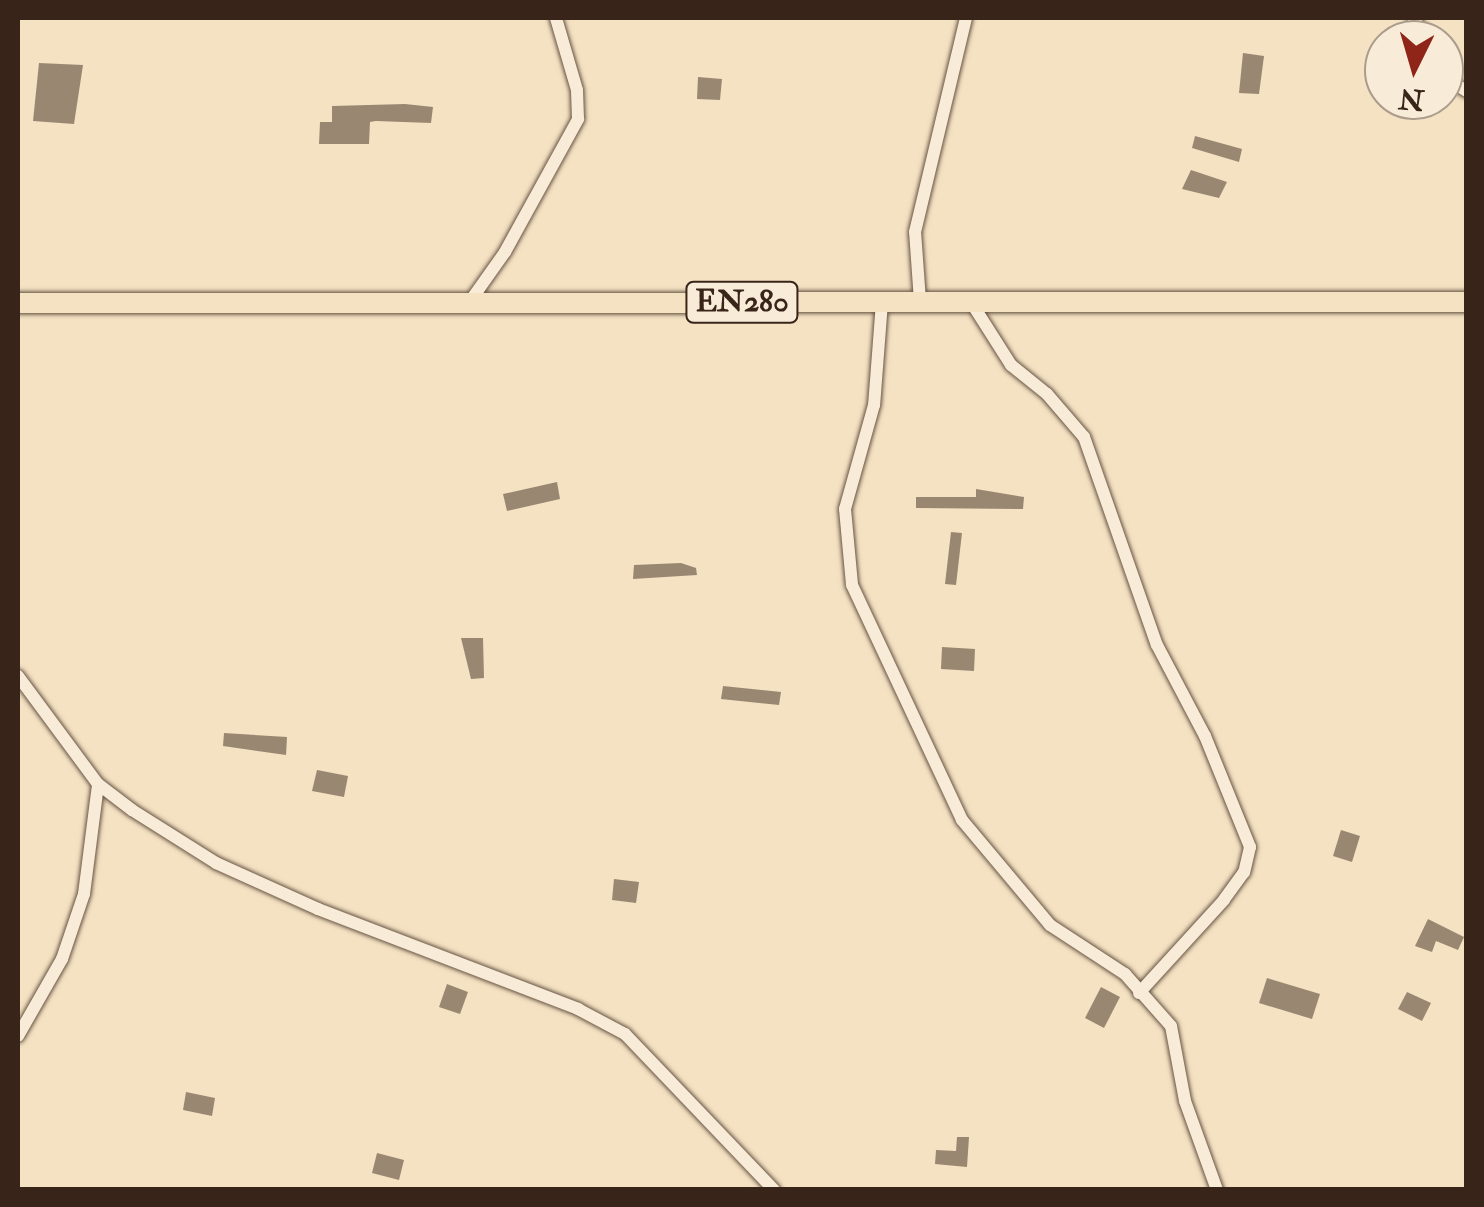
<!DOCTYPE html>
<style>
body{margin:0}
#map{position:relative;width:1484px;height:1207px;overflow:hidden;background:#f5e2c3;font-family:"IM FELL Double Pica",serif}
div>[style]{position:absolute}
.building>*{inset:0;background:#9a8771}
.roads{filter:drop-shadow(0 0 2px #675443) drop-shadow(0 0 2px #675443)}
.minor>*{height:12px;margin:-6px;padding:0 6px;transform-origin:6px;border-radius:6px;background:#f8ecd8}
.primary>*{height:20px;margin:-10px;padding:0 10px;transform-origin:10px;border-radius:10px;background:#f5e2c3}
span{translate:-50% -50%;white-space:nowrap;text-align:center;line-height:1.15;-webkit-text-stroke:8px #f8ecd8;paint-order:stroke}
.shield-label span{padding:2px 8px;background:#f8ecd8;border:2px solid;border-radius:8px;-webkit-text-stroke-width:0}
.shield-label{font-size:30px;color:#382418;font-weight:700}
.frame{position:absolute;inset:0;border:20px solid #382418;pointer-events:none}
.north{position:absolute;left:1364px;top:20px;width:100px;height:100px;box-sizing:border-box;background:#f8ecd8;border:2px solid #ab9c8b;border-radius:50%;rotate:185deg;font-size:28px;font-weight:700;line-height:40px;text-align:center;color:#382418}
.north::after{content:'';display:block;margin:auto;width:35px;height:45px;background:#8f2418;clip-path:polygon(50% 0,100% 100%,50% 72%,0 100%)}
</style>
<div id="map">
<div class="building">
<i style="clip-path:polygon(1243px 53px,1264px 56px,1259px 94px,1239px 93px)"></i>
<i style="clip-path:polygon(39px 63px,83px 65px,74px 124px,33px 121px)"></i>
<i style="clip-path:polygon(698px 77px,722px 79px,720px 100px,697px 99px)"></i>
<i style="clip-path:polygon(405px 104px,433px 107px,431px 123px,376px 121px,370px 122px,369px 144px,319px 144px,320px 122px,332px 122px,332px 106px)"></i>
<i style="clip-path:polygon(1195px 136px,1242px 149px,1239px 162px,1192px 148px)"></i>
<i style="clip-path:polygon(1191px 170px,1227px 182px,1219px 198px,1182px 189px)"></i>
<i style="clip-path:polygon(557px 482px,560px 499px,507px 511px,503px 494px)"></i>
<i style="clip-path:polygon(976px 489px,1024px 497px,1023px 509px,916px 508px,916px 497px,976px 497px)"></i>
<i style="clip-path:polygon(951px 532px,962px 533px,956px 585px,945px 584px)"></i>
<i style="clip-path:polygon(681px 563px,696px 568px,697px 575px,633px 579px,634px 565px)"></i>
<i style="clip-path:polygon(461px 638px,483px 638px,484px 678px,471px 679px)"></i>
<i style="clip-path:polygon(942px 647px,975px 649px,974px 671px,941px 669px)"></i>
<i style="clip-path:polygon(723px 686px,781px 692px,779px 705px,721px 699px)"></i>
<i style="clip-path:polygon(224px 733px,287px 737px,286px 755px,223px 746px)"></i>
<i style="clip-path:polygon(317px 770px,348px 776px,344px 797px,312px 791px)"></i>
<i style="clip-path:polygon(1341px 830px,1360px 836px,1352px 862px,1333px 856px)"></i>
<i style="clip-path:polygon(614px 879px,639px 882px,636px 903px,612px 900px)"></i>
<i style="clip-path:polygon(1428px 919px,1464px 937px,1458px 950px,1436px 941px,1432px 952px,1415px 946px)"></i>
<i style="clip-path:polygon(1267px 978px,1320px 994px,1312px 1019px,1259px 1003px)"></i>
<i style="clip-path:polygon(447px 984px,468px 992px,460px 1014px,439px 1007px)"></i>
<i style="clip-path:polygon(1101px 987px,1120px 997px,1104px 1028px,1085px 1018px)"></i>
<i style="clip-path:polygon(1407px 992px,1431px 1003px,1422px 1021px,1398px 1009px)"></i>
<i style="clip-path:polygon(186px 1092px,215px 1098px,212px 1116px,183px 1110px)"></i>
<i style="clip-path:polygon(957px 1137px,969px 1137px,967px 1167px,935px 1164px,936px 1150px,956px 1151px)"></i>
<i style="clip-path:polygon(377px 1153px,404px 1160px,399px 1180px,372px 1173px)"></i>
</div>
<div class="roads">
<div class="minor">
<i style="left:1413px;top:18px;width:27px;rotate:54deg"></i>
<i style="left:1444px;top:77px;width:26px;rotate:32deg"></i>
<i style="left:471px;top:300px;width:59px;rotate:-54.7deg"></i>
<i style="left:505px;top:252px;width:152px;rotate:-61.2deg"></i>
<i style="left:578px;top:119px;width:29px;rotate:-92deg"></i>
<i style="left:577px;top:90px;width:75px;rotate:-106.3deg"></i>
<i style="left:920px;top:301px;width:69px;rotate:-94.1deg"></i>
<i style="left:915px;top:232px;width:220px;rotate:-76.6deg"></i>
<i style="left:882px;top:302px;width:103px;rotate:94.4deg"></i>
<i style="left:874px;top:405px;width:108px;rotate:105.6deg"></i>
<i style="left:845px;top:509px;width:76px;rotate:84.7deg"></i>
<i style="left:852px;top:585px;width:259px;rotate:64.9deg"></i>
<i style="left:962px;top:820px;width:137px;rotate:50deg"></i>
<i style="left:1050px;top:925px;width:90px;rotate:33.2deg"></i>
<i style="left:1125px;top:974px;width:69px;rotate:48.5deg"></i>
<i style="left:1171px;top:1026px;width:76px;rotate:79.4deg"></i>
<i style="left:1185px;top:1101px;width:95px;rotate:70.2deg"></i>
<i style="left:971px;top:302px;width:75px;rotate:57.6deg"></i>
<i style="left:1011px;top:365px;width:46px;rotate:38.9deg"></i>
<i style="left:1047px;top:394px;width:57px;rotate:49.3deg"></i>
<i style="left:1084px;top:437px;width:220px;rotate:70.7deg"></i>
<i style="left:1157px;top:645px;width:103px;rotate:62.2deg"></i>
<i style="left:1205px;top:736px;width:120px;rotate:67.9deg"></i>
<i style="left:1250px;top:847px;width:26px;rotate:103deg"></i>
<i style="left:1244px;top:872px;width:34px;rotate:126deg"></i>
<i style="left:1224px;top:900px;width:126px;rotate:132.4deg"></i>
<i style="left:18px;top:676px;width:134px;rotate:53.5deg"></i>
<i style="left:98px;top:784px;width:43px;rotate:37.4deg"></i>
<i style="left:132px;top:810px;width:99px;rotate:32.2deg"></i>
<i style="left:216px;top:863px;width:112px;rotate:24.3deg"></i>
<i style="left:318px;top:909px;width:279px;rotate:21deg"></i>
<i style="left:578px;top:1009px;width:53px;rotate:28deg"></i>
<i style="left:625px;top:1034px;width:216px;rotate:46.3deg"></i>
<i style="left:18px;top:1036px;width:89px;rotate:-60.3deg"></i>
<i style="left:62px;top:959px;width:69px;rotate:-71.3deg"></i>
<i style="left:84px;top:894px;width:111px;rotate:-82.7deg"></i>
</div>
<div class="primary">
<i style="left:18px;top:303px;width:1448px;rotate:-0.04deg"></i>
</div>
</div>
<div class="shield-label">
<span style="left:742px;top:302px">EN280</span>
</div>
<div class="frame"></div>
<div class="north">N</div>
</div>
